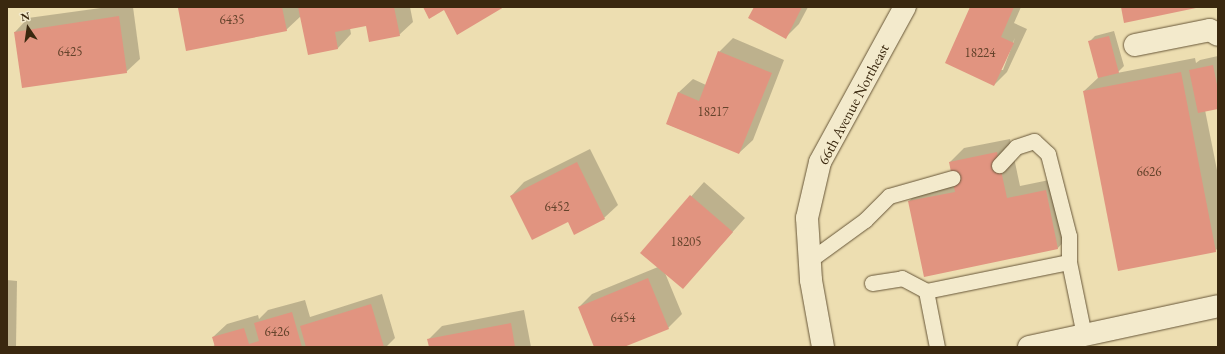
<!DOCTYPE html>
<style>
body{margin:0}
#map{position:relative;width:1225px;height:354px;overflow:hidden;background:#eddeb1;font-family:"EB Garamond",serif}
div>[style]{position:absolute}
.shadow>*{inset:0;background:#0003}
.building>*{inset:0;background:#e19480}
.roads{filter:drop-shadow(0 0 1px #675638) drop-shadow(0 0 1px #675638)}
.lane>*{height:15px;margin:-7.5px;padding:0 7.5px;transform-origin:7.5px;border-radius:7.5px;background:#f3eacc}
.street>*{height:22px;margin:-11px;padding:0 11px;transform-origin:11px;border-radius:11px;background:#f3eacc}
span{translate:-50% -50%;white-space:nowrap;text-align:center;line-height:1.15;-webkit-text-stroke:4px #f3eacc;paint-order:stroke}
.number-label{font-size:13px;color:#64432b}
.number-label span{-webkit-text-stroke-width:0}
.street-label{font-size:15px;color:#3a280f}
.frame{position:absolute;inset:0;border:8px solid #3a280f;pointer-events:none}
.north{position:absolute;left:8px;top:8px;width:40px;height:40px;-webkit-text-stroke:3px #f3eacc;paint-order:stroke;rotate:347deg;font-size:11px;font-weight:700;line-height:16px;text-align:center;color:#3a280f}
.north::after{content:'';display:block;margin:auto;width:14px;height:18px;background:#3a280f;clip-path:polygon(50% 0,100% 100%,50% 72%,0 100%)}
</style>
<div id="map">
<div class="shadow">
<i style="clip-path:polygon(108px 7px,133px 7px,140px 59px,126px 72px,15px 32px,28px 18px)"></i>
<i style="clip-path:polygon(181px 7px,410px 7px,413px 22px,399px 35px,366px 25px,350px 28px,351px 34px,338px 48px,309px 54px,301px 16px,286px 30px,179px 9px)"></i>
<i style="clip-path:polygon(755px 7px,808px 7px,799px 24px,786px 37px)"></i>
<i style="clip-path:polygon(evenodd,972px 7px,1021px 7px,1014px 23px,1027px 29px,1007px 72px,994px 85px,972px 7px,1015px 38px,1003px 70px,1000px 70px,1015px 38px)"></i>
<i style="clip-path:polygon(1114px 31px,1124px 66px,1117px 73px,1195px 58px,1196px 63px,1200px 60px,1218px 56px,1218px 108px,1205px 110px,1218px 175px,1218px 248px,1215px 251px,1084px 91px,1099px 77px,1089px 42px,1095px 36px)"></i>
<i style="clip-path:polygon(733px 38px,784px 60px,753px 140px,739px 153px,667px 124px,679px 92px,693px 79px,706px 85px,719px 52px)"></i>
<i style="clip-path:polygon(1010px 139px,1020px 186px,1059px 178px,1070px 235px,1057px 249px,909px 201px,923px 188px,954px 182px,950px 162px,964px 148px)"></i>
<i style="clip-path:polygon(590px 149px,618px 205px,604px 218px,568px 220px,511px 196px,524px 182px)"></i>
<i style="clip-path:polygon(704px 182px,745px 218px,683px 288px,665px 273px,682px 314px,668px 328px,621px 347px,595px 347px,579px 307px,592px 294px,658px 267px,641px 253px)"></i>
<i style="clip-path:polygon(7px 280px,17px 281px,16px 347px,7px 347px)"></i>
<i style="clip-path:polygon(382px 294px,395px 338px,386px 347px,212px 347px,215px 345px,213px 337px,227px 324px,258px 315px,259px 319px,268px 310px,305px 300px,310px 317px)"></i>
<i style="clip-path:polygon(524px 310px,531px 347px,430px 347px,428px 340px,442px 326px)"></i>
</div>
<div class="building">
<i style="clip-path:polygon(185px 7px,282px 7px,287px 31px,186px 51px,178px 8px)"></i>
<i style="clip-path:polygon(298px 7px,394px 7px,400px 36px,369px 42px,366px 26px,335px 32px,338px 49px,308px 55px)"></i>
<i style="clip-path:polygon(423px 7px,504px 7px,457px 35px,444px 10px,429px 19px)"></i>
<i style="clip-path:polygon(754px 7px,802px 7px,786px 39px,748px 18px)"></i>
<i style="clip-path:polygon(970px 7px,1014px 7px,1001px 37px,1014px 43px,994px 86px,945px 63px)"></i>
<i style="clip-path:polygon(1121px 7px,1196px 7px,1196px 8px,1124px 23px)"></i>
<i style="clip-path:polygon(119px 16px,127px 73px,22px 88px,14px 32px)"></i>
<i style="clip-path:polygon(1109px 36px,1119px 73px,1098px 78px,1088px 41px)"></i>
<i style="clip-path:polygon(718px 51px,772px 73px,739px 154px,666px 124px,678px 92px,699px 101px)"></i>
<i style="clip-path:polygon(1213px 65px,1218px 90px,1218px 109px,1198px 113px,1189px 70px)"></i>
<i style="clip-path:polygon(1181px 72px,1216px 252px,1118px 271px,1083px 91px)"></i>
<i style="clip-path:polygon(997px 152px,1007px 198px,1046px 190px,1058px 249px,924px 277px,908px 201px,955px 192px,949px 162px)"></i>
<i style="clip-path:polygon(577px 162px,605px 219px,574px 235px,568px 222px,532px 240px,510px 196px)"></i>
<i style="clip-path:polygon(690px 195px,733px 232px,683px 289px,640px 253px)"></i>
<i style="clip-path:polygon(648px 278px,669px 329px,624px 347px,594px 347px,578px 307px)"></i>
<i style="clip-path:polygon(371px 304px,384px 347px,306px 347px,300px 326px)"></i>
<i style="clip-path:polygon(292px 312px,302px 347px,215px 347px,212px 337px,244px 328px,249px 344px,259px 341px,254px 323px)"></i>
<i style="clip-path:polygon(511px 323px,515px 347px,429px 347px,427px 339px)"></i>
</div>
<div class="roads">
<div class="lane">
<i style="left:810px;top:260px;width:68px;rotate:-36deg"></i>
<i style="left:865px;top:220px;width:34px;rotate:-45deg"></i>
<i style="left:889px;top:196px;width:66px;rotate:-15.9deg"></i>
<i style="left:1069px;top:262px;width:75px;rotate:78.4deg"></i>
<i style="left:872px;top:283px;width:30px;rotate:-9deg"></i>
<i style="left:902px;top:278px;width:27px;rotate:28deg"></i>
<i style="left:926px;top:291px;width:57px;rotate:78.9deg"></i>
<i style="left:926px;top:291px;width:146px;rotate:-11.5deg"></i>
<i style="left:1069px;top:262px;width:26px;rotate:-90deg"></i>
<i style="left:1069px;top:236px;width:85px;rotate:-104.4deg"></i>
<i style="left:1048px;top:154px;width:19px;rotate:-137deg"></i>
<i style="left:1034px;top:141px;width:19px;rotate:162deg"></i>
<i style="left:1016px;top:147px;width:25px;rotate:133deg"></i>
</div>
<div class="street">
<i style="left:1135px;top:45px;width:76px;rotate:-11.3deg"></i>
<i style="left:1210px;top:30px;width:9px;rotate:32deg"></i>
<i style="left:823px;top:347px;width:68px;rotate:-100.2deg"></i>
<i style="left:811px;top:280px;width:62px;rotate:-93.7deg"></i>
<i style="left:807px;top:218px;width:57px;rotate:-76.9deg"></i>
<i style="left:820px;top:162px;width:177px;rotate:-61.3deg"></i>
<i style="left:1029px;top:347px;width:193px;rotate:-12.2deg"></i>
</div>
</div>
<div class="number-label">
<span style="left:232px;top:20px">6435</span>
<span style="left:70px;top:52px">6425</span>
<span style="left:980px;top:53px">18224</span>
<span style="left:713px;top:112px">18217</span>
<span style="left:1149px;top:172px">6626</span>
<span style="left:557px;top:207px">6452</span>
<span style="left:686px;top:242px">18205</span>
<span style="left:623px;top:318px">6454</span>
<span style="left:277px;top:332px">6426</span>
</div>
<div class="street-label">
<span style="left:853px;top:104px;rotate:-62deg">66th Avenue Northeast</span>
</div>
<div class="frame"></div>
<div class="north">N</div>
</div>
